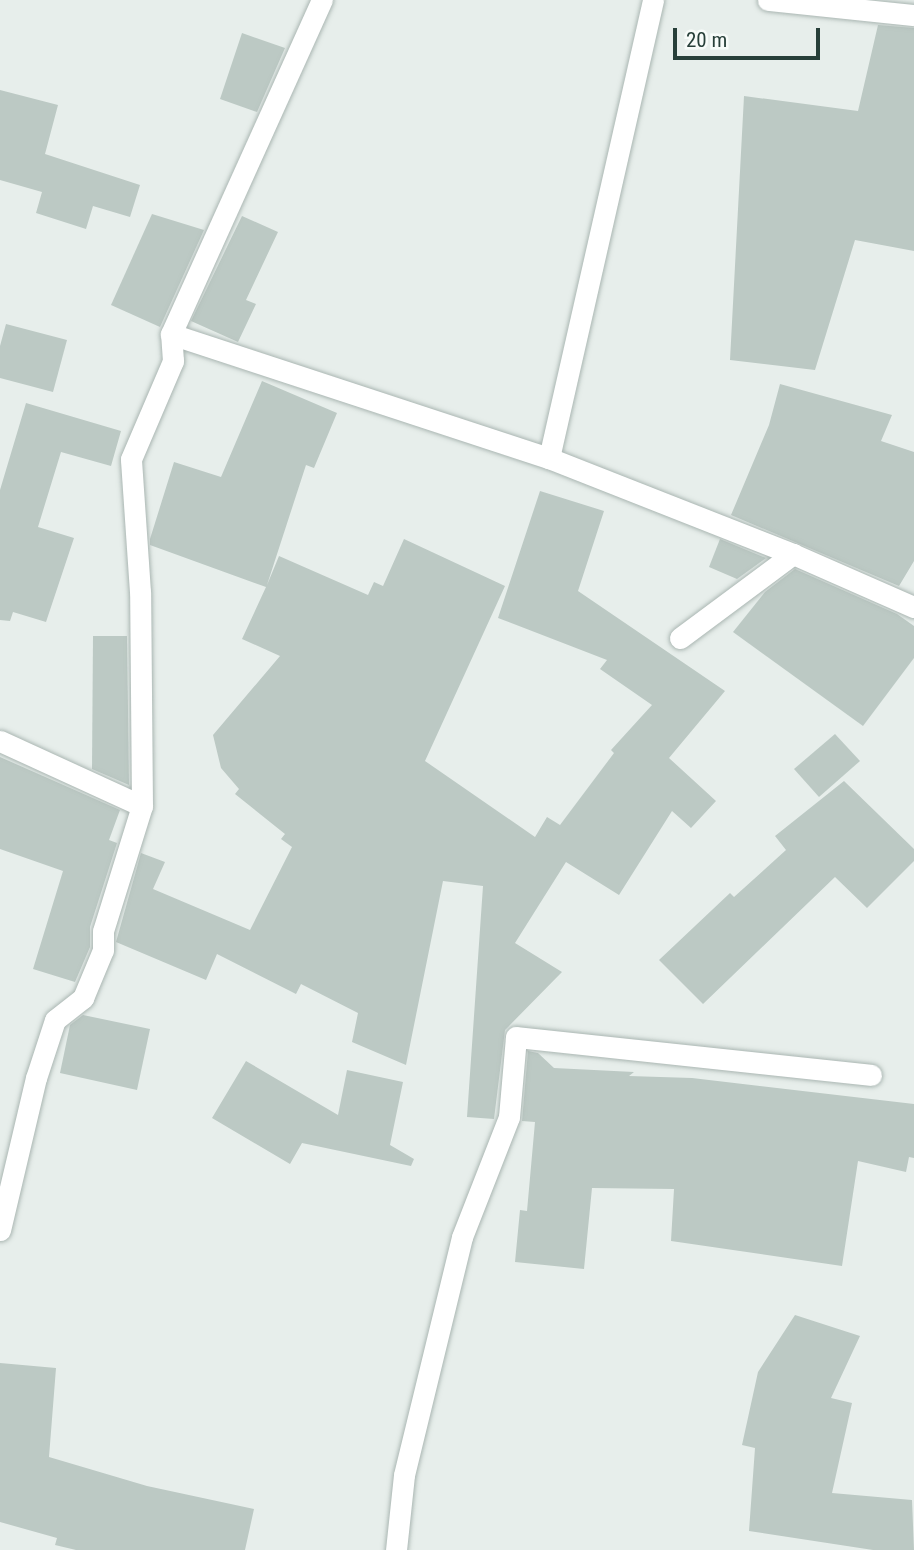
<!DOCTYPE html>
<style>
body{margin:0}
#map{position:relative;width:914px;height:1550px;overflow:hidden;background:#e7eeeb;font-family:"Roboto Condensed",sans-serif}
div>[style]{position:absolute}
.building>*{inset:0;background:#bcc9c4}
.roads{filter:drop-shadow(0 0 2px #aab6b2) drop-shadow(0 0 2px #aab6b2)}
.street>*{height:21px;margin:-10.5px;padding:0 10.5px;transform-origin:10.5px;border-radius:10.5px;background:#fff}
span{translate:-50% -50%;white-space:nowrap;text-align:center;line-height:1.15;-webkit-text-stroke:5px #f7fbf9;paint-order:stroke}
.scale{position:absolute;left:673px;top:28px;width:147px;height:32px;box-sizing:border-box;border:4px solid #273f39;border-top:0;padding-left:9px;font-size:21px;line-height:24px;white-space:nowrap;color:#273f39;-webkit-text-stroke:5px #f7fbf9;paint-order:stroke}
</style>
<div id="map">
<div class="building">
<i style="clip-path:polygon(878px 25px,914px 28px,914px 251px,855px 240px,815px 370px,730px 360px,744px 96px,858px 111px)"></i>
<i style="clip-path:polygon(242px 33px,285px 48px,257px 112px,220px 99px)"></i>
<i style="clip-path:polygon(0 90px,58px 105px,45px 154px,140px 185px,130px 217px,93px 206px,86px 229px,36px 213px,42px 192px,0 180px)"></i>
<i style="clip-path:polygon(152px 214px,204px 230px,160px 327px,111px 305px)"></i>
<i style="clip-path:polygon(242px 216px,278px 232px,246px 300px,256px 304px,238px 342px,191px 321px)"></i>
<i style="clip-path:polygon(6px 324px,67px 340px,53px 392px,0 378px,0 346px)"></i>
<i style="clip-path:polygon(262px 381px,337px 413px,314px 468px,306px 465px,267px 585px,279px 556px,368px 595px,374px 582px,383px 586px,404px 539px,505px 586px,425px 761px,535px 837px,547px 817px,560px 825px,614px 753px,611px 750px,652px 705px,600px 669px,607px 660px,498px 618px,540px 491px,604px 511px,578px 591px,725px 691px,669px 758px,716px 801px,691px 828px,672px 811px,619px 895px,566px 862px,515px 943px,562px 972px,505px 1030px,494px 1119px,467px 1117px,483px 886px,443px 881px,406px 1065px,352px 1042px,358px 1013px,301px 984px,296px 994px,217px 954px,206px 980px,116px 942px,141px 853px,165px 862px,153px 889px,250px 930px,292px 847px,281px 839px,285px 834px,235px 794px,239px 789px,221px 768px,213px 735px,280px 656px,242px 639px,266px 587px,150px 545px,150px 539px,174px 462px,221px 477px)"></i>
<i style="clip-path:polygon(780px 384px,892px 415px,881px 441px,914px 452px,914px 561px,899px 586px,731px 515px,769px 425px)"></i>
<i style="clip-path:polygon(26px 403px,121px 431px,111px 466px,61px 452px,38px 527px,74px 538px,46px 622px,13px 612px,10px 621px,0 620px,0 490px)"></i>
<i style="clip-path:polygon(720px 539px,766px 558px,737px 579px,709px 567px)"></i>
<i style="clip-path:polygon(795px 569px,897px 614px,914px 626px,914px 658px,863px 726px,733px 632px,765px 592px)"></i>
<i style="clip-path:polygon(93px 636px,127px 636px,129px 785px,92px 769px)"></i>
<i style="clip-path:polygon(835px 734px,860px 761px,819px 797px,794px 769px)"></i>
<i style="clip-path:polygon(0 757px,120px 810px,109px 840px,117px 843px,90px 927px,90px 947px,75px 982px,33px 969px,63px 871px,0 849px)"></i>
<i style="clip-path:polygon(844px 781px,914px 849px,914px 861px,867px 908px,835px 877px,703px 1004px,659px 960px,730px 893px,734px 897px,786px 850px,775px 836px)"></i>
<i style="clip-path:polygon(83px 1015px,150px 1029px,137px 1090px,60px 1073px,70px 1025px)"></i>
<i style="clip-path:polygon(528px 1051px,538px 1053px,554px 1068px,634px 1072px,629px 1076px,692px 1078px,914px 1104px,914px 1158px,909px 1157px,906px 1172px,858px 1161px,842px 1266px,671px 1241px,674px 1189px,592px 1188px,584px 1269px,515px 1262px,520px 1210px,527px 1211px,535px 1122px,522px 1121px)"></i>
<i style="clip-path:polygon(246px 1061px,338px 1115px,347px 1070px,403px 1082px,390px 1145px,414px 1159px,411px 1166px,302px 1143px,290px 1164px,212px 1118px)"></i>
<i style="clip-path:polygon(795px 1315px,860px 1336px,831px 1398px,852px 1403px,832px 1493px,912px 1500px,914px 1550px,873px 1550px,749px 1531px,755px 1448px,742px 1445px,758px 1372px)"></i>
<i style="clip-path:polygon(0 1363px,56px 1368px,49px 1457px,147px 1486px,254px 1509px,245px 1550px,76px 1550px,55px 1545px,57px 1538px,0 1522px)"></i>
</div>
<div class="roads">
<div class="street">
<i style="left:768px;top:0;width:147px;rotate:5.9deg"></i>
<i style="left:171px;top:334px;width:398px;rotate:18.2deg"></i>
<i style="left:549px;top:458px;width:262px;rotate:21.5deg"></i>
<i style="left:793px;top:554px;width:132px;rotate:23.7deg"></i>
<i style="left:549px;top:458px;width:470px;rotate:-77.2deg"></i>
<i style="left:680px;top:638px;width:141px;rotate:-36.6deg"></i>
<i style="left:0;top:741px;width:156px;rotate:24.6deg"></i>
<i style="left:0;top:1230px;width:156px;rotate:-76.7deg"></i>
<i style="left:36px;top:1078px;width:61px;rotate:-71.9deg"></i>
<i style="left:55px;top:1020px;width:36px;rotate:-38deg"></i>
<i style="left:83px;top:998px;width:52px;rotate:-67.4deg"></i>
<i style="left:103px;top:950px;width:19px;rotate:-90deg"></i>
<i style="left:103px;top:931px;width:131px;rotate:-72.7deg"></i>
<i style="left:142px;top:806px;width:214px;rotate:-90.5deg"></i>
<i style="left:140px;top:592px;width:133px;rotate:-93.9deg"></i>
<i style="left:131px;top:459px;width:107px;rotate:-66.8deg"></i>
<i style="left:173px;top:361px;width:27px;rotate:-94deg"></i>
<i style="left:171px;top:334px;width:367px;rotate:-65.7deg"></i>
<i style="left:396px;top:1550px;width:75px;rotate:-83.9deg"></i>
<i style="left:404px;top:1475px;width:245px;rotate:-76.3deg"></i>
<i style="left:462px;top:1237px;width:129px;rotate:-68.6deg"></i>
<i style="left:509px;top:1117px;width:80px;rotate:-85deg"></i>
<i style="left:516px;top:1037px;width:357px;rotate:6.1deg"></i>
</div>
</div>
<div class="scale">20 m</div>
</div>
